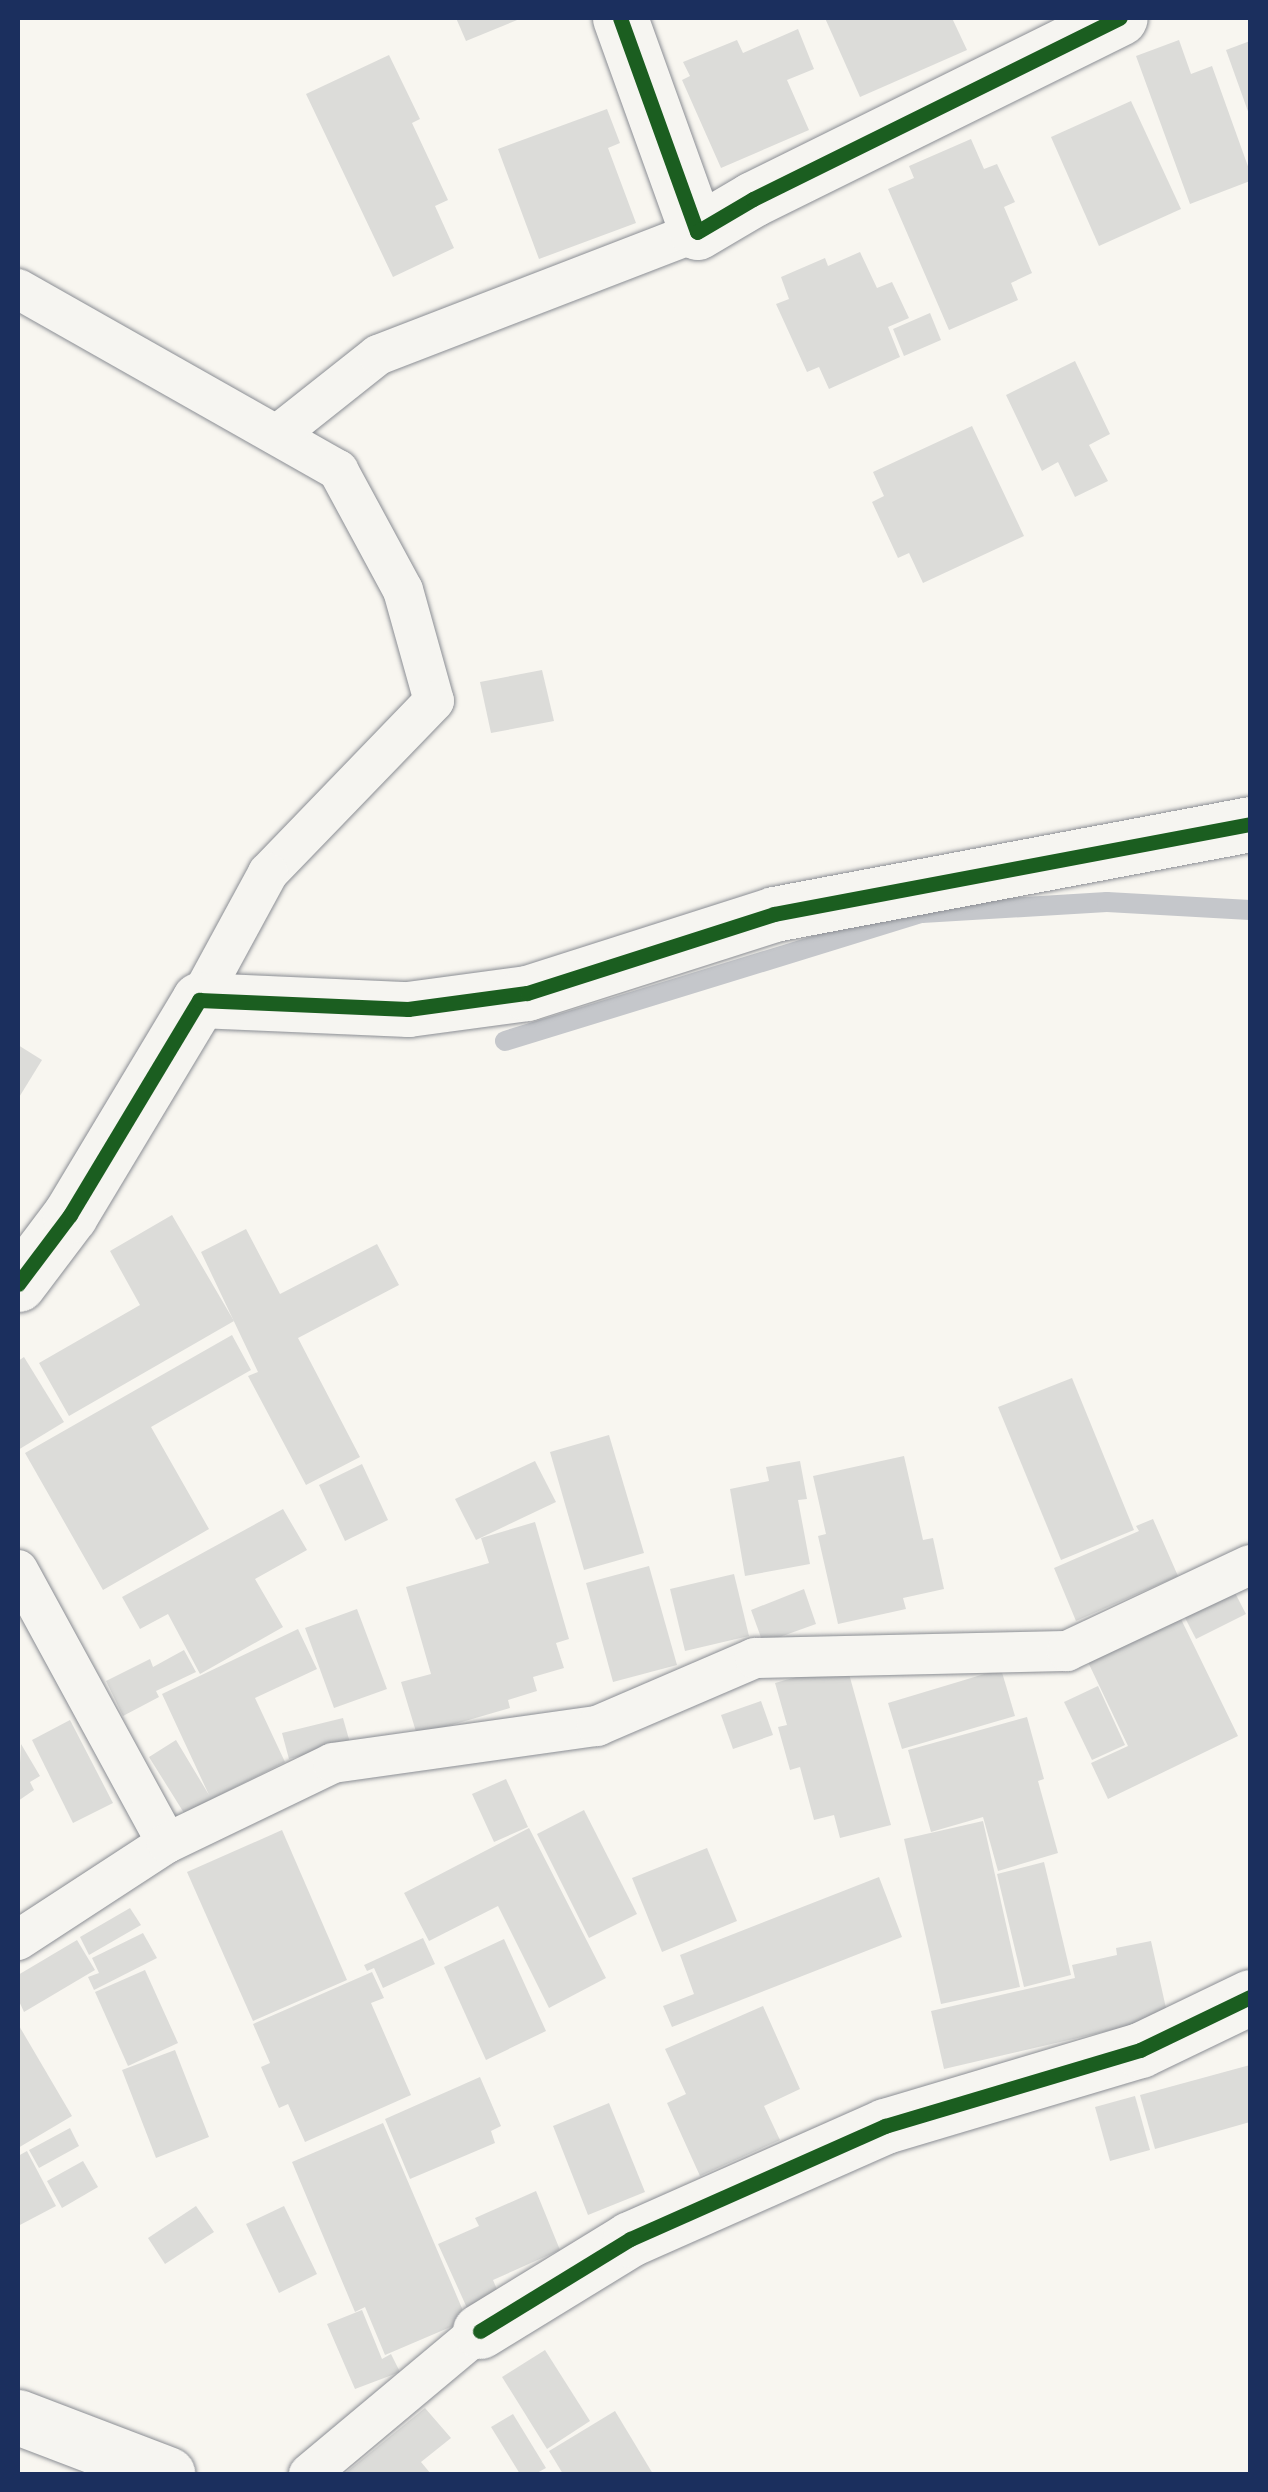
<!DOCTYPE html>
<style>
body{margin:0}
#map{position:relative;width:1268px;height:2492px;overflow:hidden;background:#f8f6f0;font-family:Itim,sans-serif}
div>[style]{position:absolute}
.stream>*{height:20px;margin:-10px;padding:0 10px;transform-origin:10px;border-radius:10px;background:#c5c7cb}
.building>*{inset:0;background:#dcdcd9}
.roads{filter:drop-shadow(0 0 2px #8b8e94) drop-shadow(0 0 2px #8b8e94)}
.service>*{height:40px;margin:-20px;padding:0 20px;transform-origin:20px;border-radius:20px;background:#f6f5f1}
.minor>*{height:55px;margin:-27.5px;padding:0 27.5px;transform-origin:27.5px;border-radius:27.5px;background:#f6f5f1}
.cycleway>*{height:15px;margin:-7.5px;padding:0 7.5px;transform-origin:7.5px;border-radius:7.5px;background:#1b5e20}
span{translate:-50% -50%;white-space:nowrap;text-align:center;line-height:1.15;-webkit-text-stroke:8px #fbf7ec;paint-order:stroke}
.frame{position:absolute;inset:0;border:20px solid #1b2f5e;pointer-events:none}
</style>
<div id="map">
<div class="stream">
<i style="left:505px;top:1041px;width:436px;rotate:-17.1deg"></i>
<i style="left:922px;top:913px;width:185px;rotate:-3.4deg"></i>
<i style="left:1107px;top:902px;width:143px;rotate:3.2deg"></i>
</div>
<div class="building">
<i style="clip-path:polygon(456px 18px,522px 18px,466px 41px)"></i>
<i style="clip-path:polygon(825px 18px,952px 18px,967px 50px,860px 97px)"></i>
<i style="clip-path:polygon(798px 29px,814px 69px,787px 80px,809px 130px,721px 168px,682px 80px,690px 76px,683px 62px,737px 40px,743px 53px)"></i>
<i style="clip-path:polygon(1179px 40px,1191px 74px,1212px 66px,1250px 172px,1250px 181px,1190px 204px,1136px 56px)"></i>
<i style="clip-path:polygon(1250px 41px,1250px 117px,1226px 50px)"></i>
<i style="clip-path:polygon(389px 55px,420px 119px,412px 123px,448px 200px,435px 206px,454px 248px,393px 277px,306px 94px)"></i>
<i style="clip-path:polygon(1131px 101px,1181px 209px,1099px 246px,1051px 137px)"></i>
<i style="clip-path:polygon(607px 109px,620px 143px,608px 148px,636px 223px,539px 259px,498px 149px)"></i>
<i style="clip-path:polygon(971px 139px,984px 169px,997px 164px,1015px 202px,1004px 207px,1032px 273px,1011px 283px,1018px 300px,949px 330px,888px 189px,914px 178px,909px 166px)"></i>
<i style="clip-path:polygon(860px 252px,877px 288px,892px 282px,909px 318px,888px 327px,900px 357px,829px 389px,819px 367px,807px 372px,776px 304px,789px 299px,781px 277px,825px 258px,828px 266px)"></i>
<i style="clip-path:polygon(930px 313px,941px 340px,904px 356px,893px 329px)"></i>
<i style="clip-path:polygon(1075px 361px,1110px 434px,1089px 445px,1108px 481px,1075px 497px,1058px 462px,1042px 471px,1006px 395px)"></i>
<i style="clip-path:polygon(972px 426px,1024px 536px,923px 583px,909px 553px,898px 558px,872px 502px,884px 496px,873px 472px)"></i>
<i style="clip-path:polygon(542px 670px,554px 721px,491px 733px,480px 682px)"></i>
<i style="clip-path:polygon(18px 1045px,42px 1060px,18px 1099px)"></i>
<i style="clip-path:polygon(172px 1215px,234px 1321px,69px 1416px,39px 1363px,140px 1305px,110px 1251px)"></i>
<i style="clip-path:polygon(246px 1229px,280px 1294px,377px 1244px,399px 1285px,298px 1338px,360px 1457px,306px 1485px,248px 1376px,258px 1372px,201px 1252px)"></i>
<i style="clip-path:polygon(232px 1335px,251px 1370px,151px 1427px,209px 1529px,103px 1590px,25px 1453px)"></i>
<i style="clip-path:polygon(24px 1357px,64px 1422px,18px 1450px,18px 1361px)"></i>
<i style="clip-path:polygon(1072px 1378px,1134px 1530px,1061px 1560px,998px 1407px)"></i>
<i style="clip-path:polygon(609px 1435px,644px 1553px,584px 1570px,550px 1452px)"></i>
<i style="clip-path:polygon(904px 1456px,923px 1540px,933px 1538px,944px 1589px,903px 1598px,906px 1609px,838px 1624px,818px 1536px,826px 1534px,813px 1476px)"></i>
<i style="clip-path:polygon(535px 1461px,556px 1502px,476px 1540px,455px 1499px)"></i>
<i style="clip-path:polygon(800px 1461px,807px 1499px,798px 1500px,810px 1564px,745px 1576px,730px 1489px,769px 1481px,766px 1467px)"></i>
<i style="clip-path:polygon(362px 1464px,388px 1520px,345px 1541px,319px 1485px)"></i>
<i style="clip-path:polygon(283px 1509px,307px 1550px,255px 1579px,283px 1627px,200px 1674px,168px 1614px,140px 1629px,122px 1597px)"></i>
<i style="clip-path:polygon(1153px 1519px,1178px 1576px,1076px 1621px,1054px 1568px,1139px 1531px,1136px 1526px)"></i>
<i style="clip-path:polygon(535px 1522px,569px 1639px,556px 1643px,564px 1668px,533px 1677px,537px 1691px,508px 1700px,510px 1708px,417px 1735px,401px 1682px,431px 1674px,406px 1587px,489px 1563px,481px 1538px)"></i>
<i style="clip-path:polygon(649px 1566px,677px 1665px,613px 1682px,586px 1583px)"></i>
<i style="clip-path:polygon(734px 1574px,749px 1636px,685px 1651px,670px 1589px)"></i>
<i style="clip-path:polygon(804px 1589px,816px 1624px,763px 1643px,751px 1610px)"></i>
<i style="clip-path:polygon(1233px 1589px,1246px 1614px,1196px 1639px,1183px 1614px)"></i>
<i style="clip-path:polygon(357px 1609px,387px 1689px,334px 1708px,305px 1628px)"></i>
<i style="clip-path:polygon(1179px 1615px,1238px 1736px,1108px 1799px,1091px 1763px,1128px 1746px,1087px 1660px)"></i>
<i style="clip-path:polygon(298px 1629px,317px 1669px,255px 1698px,285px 1762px,184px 1813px,149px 1757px,176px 1740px,209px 1795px,162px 1694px)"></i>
<i style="clip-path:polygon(184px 1650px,196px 1672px,156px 1691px,159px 1697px,123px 1716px,106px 1681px,150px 1659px,153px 1667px)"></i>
<i style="clip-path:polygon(846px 1663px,891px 1825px,840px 1838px,834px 1815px,814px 1820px,800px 1767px,790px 1770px,778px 1727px,787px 1725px,775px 1683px)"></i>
<i style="clip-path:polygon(1001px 1669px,1015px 1716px,902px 1749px,888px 1703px)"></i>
<i style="clip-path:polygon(1098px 1686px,1125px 1745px,1092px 1760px,1064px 1702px)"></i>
<i style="clip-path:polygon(761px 1701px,773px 1735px,733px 1749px,721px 1715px)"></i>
<i style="clip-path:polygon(1027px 1717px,1044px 1779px,1038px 1781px,1058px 1853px,998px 1871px,983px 1817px,931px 1832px,908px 1750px)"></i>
<i style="clip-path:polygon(343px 1718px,350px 1743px,289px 1759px,282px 1733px)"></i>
<i style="clip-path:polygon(70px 1720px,113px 1803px,73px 1823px,32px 1740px)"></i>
<i style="clip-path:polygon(21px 1744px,40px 1776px,30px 1782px,34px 1790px,18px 1801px)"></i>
<i style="clip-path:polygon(506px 1779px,528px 1827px,494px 1842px,472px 1794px)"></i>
<i style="clip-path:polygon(584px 1810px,637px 1914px,589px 1938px,537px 1834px)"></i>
<i style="clip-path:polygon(983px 1821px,1020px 1987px,941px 2004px,904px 1839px)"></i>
<i style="clip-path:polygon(529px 1828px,606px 1978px,549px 2008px,498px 1906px,429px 1941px,404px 1893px)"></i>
<i style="clip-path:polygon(282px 1830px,347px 1980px,253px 2021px,187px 1872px)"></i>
<i style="clip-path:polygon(707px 1848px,737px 1921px,662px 1952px,632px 1878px)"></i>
<i style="clip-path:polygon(1044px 1862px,1071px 1975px,1024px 1987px,997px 1874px)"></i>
<i style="clip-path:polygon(879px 1877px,902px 1937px,672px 2027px,663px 2006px,694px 1994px,680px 1955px)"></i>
<i style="clip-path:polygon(130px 1908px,141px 1925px,89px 1955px,80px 1937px)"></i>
<i style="clip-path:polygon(143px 1933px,157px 1958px,94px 1990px,88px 1977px,99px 1973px,92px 1958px)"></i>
<i style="clip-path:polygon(423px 1938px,435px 1964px,383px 1988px,374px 1968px,367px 1971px,364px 1965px)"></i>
<i style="clip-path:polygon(504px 1939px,546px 2031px,486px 2060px,444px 1967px)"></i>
<i style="clip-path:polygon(77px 1940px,95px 1970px,24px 2012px,18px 1999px,18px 1975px)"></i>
<i style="clip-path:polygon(1151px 1941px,1168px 2017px,944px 2069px,931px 2011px,1075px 1978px,1072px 1965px,1117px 1955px,1116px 1948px)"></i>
<i style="clip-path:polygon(145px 1970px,178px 2043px,128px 2066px,95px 1992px)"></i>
<i style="clip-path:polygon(372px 1972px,384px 1998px,371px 2003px,411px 2095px,305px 2142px,288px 2104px,279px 2108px,261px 2067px,270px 2063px,253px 2024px)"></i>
<i style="clip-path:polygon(763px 2006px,800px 2089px,764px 2106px,780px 2140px,700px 2176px,667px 2103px,686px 2094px,665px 2049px)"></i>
<i style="clip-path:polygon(18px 2024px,72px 2116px,18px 2148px)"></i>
<i style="clip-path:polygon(175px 2050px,209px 2137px,156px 2158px,122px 2070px)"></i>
<i style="clip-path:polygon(1250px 2065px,1250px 2122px,1155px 2149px,1140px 2095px)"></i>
<i style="clip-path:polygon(480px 2077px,501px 2126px,491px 2131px,495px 2143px,410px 2179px,385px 2119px)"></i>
<i style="clip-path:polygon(1135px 2096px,1150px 2150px,1110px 2161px,1095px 2107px)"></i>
<i style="clip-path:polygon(609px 2103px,645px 2192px,588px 2215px,553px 2126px)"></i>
<i style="clip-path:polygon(383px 2123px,467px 2320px,385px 2355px,365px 2307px,355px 2312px,292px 2162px)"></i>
<i style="clip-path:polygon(70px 2128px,79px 2146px,39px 2168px,29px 2150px)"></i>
<i style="clip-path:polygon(27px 2151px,56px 2206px,18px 2226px,18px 2156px)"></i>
<i style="clip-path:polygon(83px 2161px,98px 2187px,62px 2208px,47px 2181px)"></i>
<i style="clip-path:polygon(536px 2191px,560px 2250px,493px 2280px,499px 2294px,467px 2308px,438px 2244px,479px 2226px,475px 2218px)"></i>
<i style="clip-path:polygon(196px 2206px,214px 2232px,165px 2264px,148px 2238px)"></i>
<i style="clip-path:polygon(284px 2206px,317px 2274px,279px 2293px,246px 2224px)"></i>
<i style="clip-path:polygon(362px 2310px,382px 2359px,391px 2354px,400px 2372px,355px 2389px,327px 2324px)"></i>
<i style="clip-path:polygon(545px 2350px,590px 2421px,547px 2449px,502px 2377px)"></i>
<i style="clip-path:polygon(425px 2408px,451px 2438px,421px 2462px,431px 2474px,344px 2474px)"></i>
<i style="clip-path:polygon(615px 2411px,653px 2474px,563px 2474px,549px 2451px)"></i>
<i style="clip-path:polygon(513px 2414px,546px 2468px,535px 2474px,520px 2474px,491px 2427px)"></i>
</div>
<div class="roads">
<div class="service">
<i style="left:18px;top:289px;width:368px;rotate:29.5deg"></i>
<i style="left:338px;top:470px;width:136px;rotate:61.6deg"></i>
<i style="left:403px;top:590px;width:115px;rotate:74.4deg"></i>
<i style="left:434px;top:701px;width:239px;rotate:134deg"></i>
<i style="left:268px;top:873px;width:145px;rotate:118.5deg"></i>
<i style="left:277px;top:435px;width:129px;rotate:-38.4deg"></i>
<i style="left:378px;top:355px;width:342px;rotate:-21.1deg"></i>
<i style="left:18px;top:1570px;width:311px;rotate:61.4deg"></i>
<i style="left:18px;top:1940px;width:178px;rotate:-33.1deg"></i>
<i style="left:167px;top:1843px;width:184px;rotate:-25.7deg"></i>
<i style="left:333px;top:1763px;width:267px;rotate:-8deg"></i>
<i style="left:597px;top:1726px;width:172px;rotate:-23.3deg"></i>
<i style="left:755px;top:1658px;width:312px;rotate:-1.3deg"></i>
<i style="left:1067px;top:1651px;width:202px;rotate:-25.2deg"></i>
<i style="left:309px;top:2474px;width:223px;rotate:-39.9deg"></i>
</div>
<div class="minor">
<i style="left:620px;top:18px;width:227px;rotate:70.2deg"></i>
<i style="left:697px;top:232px;width:65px;rotate:-30.5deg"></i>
<i style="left:753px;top:199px;width:409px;rotate:-26.3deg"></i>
<i style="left:18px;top:1284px;width:86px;rotate:-53deg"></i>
<i style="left:70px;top:1215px;width:251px;rotate:-59deg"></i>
<i style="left:199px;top:1000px;width:209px;rotate:2.5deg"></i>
<i style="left:408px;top:1009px;width:120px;rotate:-7.7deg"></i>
<i style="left:527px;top:993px;width:259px;rotate:-17.7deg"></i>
<i style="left:774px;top:914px;width:484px;rotate:-10.7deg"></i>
<i style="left:480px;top:2331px;width:176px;rotate:-31.5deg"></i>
<i style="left:630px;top:2239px;width:279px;rotate:-23.9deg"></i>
<i style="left:885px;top:2126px;width:266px;rotate:-16.6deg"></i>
<i style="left:1140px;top:2050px;width:122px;rotate:-25.7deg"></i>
<i style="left:18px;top:2417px;width:160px;rotate:20.9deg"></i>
</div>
</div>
<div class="cycleway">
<i style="left:620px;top:18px;width:227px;rotate:70.2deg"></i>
<i style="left:697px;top:232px;width:65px;rotate:-30.5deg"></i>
<i style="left:753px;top:199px;width:409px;rotate:-26.3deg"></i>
<i style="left:18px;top:1284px;width:86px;rotate:-53deg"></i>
<i style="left:70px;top:1215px;width:251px;rotate:-59deg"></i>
<i style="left:199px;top:1000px;width:209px;rotate:2.5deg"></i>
<i style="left:408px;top:1009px;width:120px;rotate:-7.7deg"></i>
<i style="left:527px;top:993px;width:259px;rotate:-17.7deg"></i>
<i style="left:774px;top:914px;width:484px;rotate:-10.7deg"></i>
<i style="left:480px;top:2331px;width:176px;rotate:-31.5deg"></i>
<i style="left:630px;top:2239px;width:279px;rotate:-23.9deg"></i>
<i style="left:885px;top:2126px;width:266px;rotate:-16.6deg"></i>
<i style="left:1140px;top:2050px;width:122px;rotate:-25.7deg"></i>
</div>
<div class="frame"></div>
</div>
